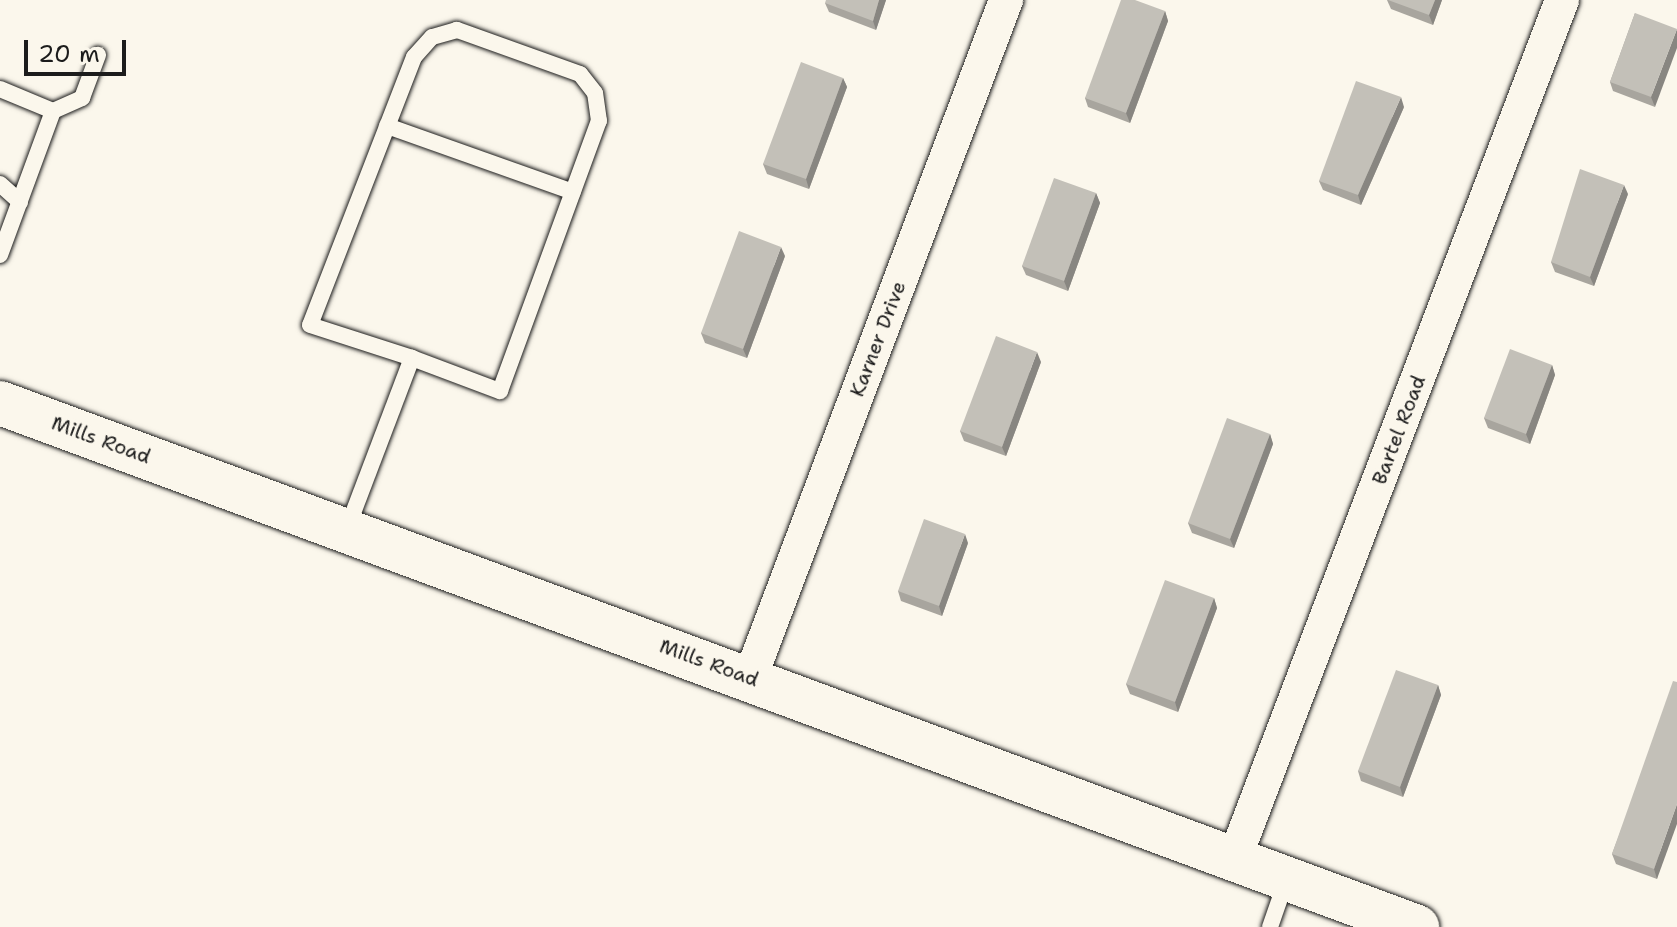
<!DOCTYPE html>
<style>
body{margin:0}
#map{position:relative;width:1677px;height:927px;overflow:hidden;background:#fbf7ec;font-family:"Shantell Sans",sans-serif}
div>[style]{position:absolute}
.roads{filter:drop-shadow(0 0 2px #1c1c1c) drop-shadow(0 0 2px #1c1c1c)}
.lane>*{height:16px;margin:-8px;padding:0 8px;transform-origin:8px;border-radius:8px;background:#fbf7ec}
.street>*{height:34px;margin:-17px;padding:0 17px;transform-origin:17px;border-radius:17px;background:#fbf7ec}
.secondary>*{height:44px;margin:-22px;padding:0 22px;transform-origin:22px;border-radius:22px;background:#fbf7ec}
.wall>*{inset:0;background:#a8a59e}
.shaded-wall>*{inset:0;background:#888681}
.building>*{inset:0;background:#c3c0b8}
span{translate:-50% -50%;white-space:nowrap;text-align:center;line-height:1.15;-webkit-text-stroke:6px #fbf7ec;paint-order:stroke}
.street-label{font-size:20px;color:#1c1c1c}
.scale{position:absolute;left:24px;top:40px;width:102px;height:36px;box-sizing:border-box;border:4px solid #1c1c1c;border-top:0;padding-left:10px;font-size:24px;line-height:28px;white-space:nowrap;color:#1c1c1c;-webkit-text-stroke:6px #fbf7ec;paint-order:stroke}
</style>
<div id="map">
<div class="roads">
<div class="lane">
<i style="left:0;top:89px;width:57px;rotate:22.5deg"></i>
<i style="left:387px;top:126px;width:197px;rotate:19.5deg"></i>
<i style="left:0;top:184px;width:27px;rotate:42deg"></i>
<i style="left:0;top:255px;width:153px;rotate:-69.8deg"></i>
<i style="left:53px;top:111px;width:32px;rotate:-24deg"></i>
<i style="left:82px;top:98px;width:46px;rotate:-69.6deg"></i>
<i style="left:347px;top:529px;width:183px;rotate:-69.2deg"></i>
<i style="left:412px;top:358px;width:94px;rotate:20.6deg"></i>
<i style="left:500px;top:391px;width:288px;rotate:-69.9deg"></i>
<i style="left:599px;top:121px;width:28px;rotate:-98deg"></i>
<i style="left:595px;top:93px;width:24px;rotate:-128deg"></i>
<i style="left:580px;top:74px;width:131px;rotate:-160.3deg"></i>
<i style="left:457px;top:30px;width:26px;rotate:164deg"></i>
<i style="left:432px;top:37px;width:27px;rotate:132deg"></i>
<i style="left:414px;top:57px;width:287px;rotate:111.2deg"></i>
<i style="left:310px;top:325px;width:107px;rotate:17.9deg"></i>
<i style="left:1270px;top:927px;width:49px;rotate:-70.8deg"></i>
</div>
<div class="street">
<i style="left:750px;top:678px;width:725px;rotate:-69.31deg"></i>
<i style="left:1234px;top:860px;width:920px;rotate:-69.12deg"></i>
</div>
<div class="secondary">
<i style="left:0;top:403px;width:1511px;rotate:20.29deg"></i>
</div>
</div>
<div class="wall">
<i style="clip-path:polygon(886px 0,876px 30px,829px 12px,825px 3px)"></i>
<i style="clip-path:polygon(1387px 0,1442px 0,1433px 25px,1391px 9px)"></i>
<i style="clip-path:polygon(1165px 11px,1168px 21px,1130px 123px,1088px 107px,1085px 98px)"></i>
<i style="clip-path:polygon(1635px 13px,1655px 107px,1613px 91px,1610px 82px)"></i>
<i style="clip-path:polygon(843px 78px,847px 87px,809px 189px,767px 174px,763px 164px)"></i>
<i style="clip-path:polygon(1404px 107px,1361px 205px,1323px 190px,1319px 181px)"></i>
<i style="clip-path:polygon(1096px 193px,1100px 203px,1068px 291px,1026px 275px,1022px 266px)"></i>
<i style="clip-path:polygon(1628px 194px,1594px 286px,1555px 272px,1551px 262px)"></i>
<i style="clip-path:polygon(785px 256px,747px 358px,705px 343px,701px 333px)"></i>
<i style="clip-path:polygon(1041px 362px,1006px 456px,964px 441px,960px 431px)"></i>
<i style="clip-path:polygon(1552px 365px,1555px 375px,1530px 444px,1488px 428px,1484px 418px)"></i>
<i style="clip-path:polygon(1270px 434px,1273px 444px,1234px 548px,1192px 533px,1188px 523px)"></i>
<i style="clip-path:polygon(968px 543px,942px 616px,901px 601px,898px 591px)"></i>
<i style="clip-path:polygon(1214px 598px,1217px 608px,1178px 712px,1130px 694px,1126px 684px)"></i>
<i style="clip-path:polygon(1677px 682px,1657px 879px,1616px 864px,1612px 854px)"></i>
<i style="clip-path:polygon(1438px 685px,1441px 695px,1403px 797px,1361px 781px,1358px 771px)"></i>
</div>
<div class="shaded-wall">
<i style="clip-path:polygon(879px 0,886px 0,876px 30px,873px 21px)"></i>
<i style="clip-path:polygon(1435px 0,1442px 0,1433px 25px,1429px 15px)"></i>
<i style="clip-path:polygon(1165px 11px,1168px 21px,1130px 123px,1126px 113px)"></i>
<i style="clip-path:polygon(1677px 29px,1677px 48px,1655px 107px,1651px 97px)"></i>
<i style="clip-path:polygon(843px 78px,847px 87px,809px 189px,806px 179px)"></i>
<i style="clip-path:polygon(1401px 97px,1404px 107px,1361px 205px,1358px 195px)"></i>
<i style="clip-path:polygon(1624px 185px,1628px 194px,1594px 286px,1590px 277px)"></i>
<i style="clip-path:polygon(1096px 193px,1100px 203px,1068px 291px,1064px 281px)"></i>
<i style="clip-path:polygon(781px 247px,785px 256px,747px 358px,743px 349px)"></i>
<i style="clip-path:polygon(1037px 352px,1041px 362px,1006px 456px,1002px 447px)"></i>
<i style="clip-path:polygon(1552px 365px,1555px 375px,1530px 444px,1526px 434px)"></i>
<i style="clip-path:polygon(1270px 434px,1273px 444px,1234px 548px,1230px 539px)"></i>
<i style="clip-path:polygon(965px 534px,968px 543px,942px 616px,939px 606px)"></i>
<i style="clip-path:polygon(1214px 598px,1217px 608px,1178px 712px,1175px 702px)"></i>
<i style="clip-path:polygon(1438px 685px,1441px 695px,1403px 797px,1400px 787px)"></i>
<i style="clip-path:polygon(1677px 804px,1677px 824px,1657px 879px,1654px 869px)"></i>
</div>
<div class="building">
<i style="clip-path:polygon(826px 0,879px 0,873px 21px,825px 3px)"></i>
<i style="clip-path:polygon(1121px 0,1135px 0,1165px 11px,1126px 113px,1085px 98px)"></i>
<i style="clip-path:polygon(1388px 0,1435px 0,1429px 15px)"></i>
<i style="clip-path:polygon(1635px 13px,1677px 29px,1651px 97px,1610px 82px)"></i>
<i style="clip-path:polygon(801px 62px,843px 78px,806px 179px,763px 164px)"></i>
<i style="clip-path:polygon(1356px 81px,1401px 97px,1358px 195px,1319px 181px)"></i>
<i style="clip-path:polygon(1580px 169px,1624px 185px,1590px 277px,1551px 262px)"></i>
<i style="clip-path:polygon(1054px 178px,1096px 193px,1064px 281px,1022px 266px)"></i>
<i style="clip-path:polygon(739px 231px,781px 247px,743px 349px,701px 333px)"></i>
<i style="clip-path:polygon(996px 336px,1037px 352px,1002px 447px,960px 431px)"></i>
<i style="clip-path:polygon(1510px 349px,1552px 365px,1526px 434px,1484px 418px)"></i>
<i style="clip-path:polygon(1227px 418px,1270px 434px,1230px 539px,1188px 523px)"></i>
<i style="clip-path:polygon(924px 519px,965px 534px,939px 606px,898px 591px)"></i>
<i style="clip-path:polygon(1165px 580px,1214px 598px,1175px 702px,1126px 684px)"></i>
<i style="clip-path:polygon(1396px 670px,1438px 685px,1400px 787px,1358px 771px)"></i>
<i style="clip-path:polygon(1673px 681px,1677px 682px,1677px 804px,1654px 869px,1612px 854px)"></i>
</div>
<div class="street-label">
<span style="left:878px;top:339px;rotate:-69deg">Karner Drive</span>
<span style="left:1399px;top:430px;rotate:-69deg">Bartel Road</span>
<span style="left:101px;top:440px;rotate:20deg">Mills Road</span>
<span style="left:709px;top:663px;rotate:20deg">Mills Road</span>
</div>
<div class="scale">20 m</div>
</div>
